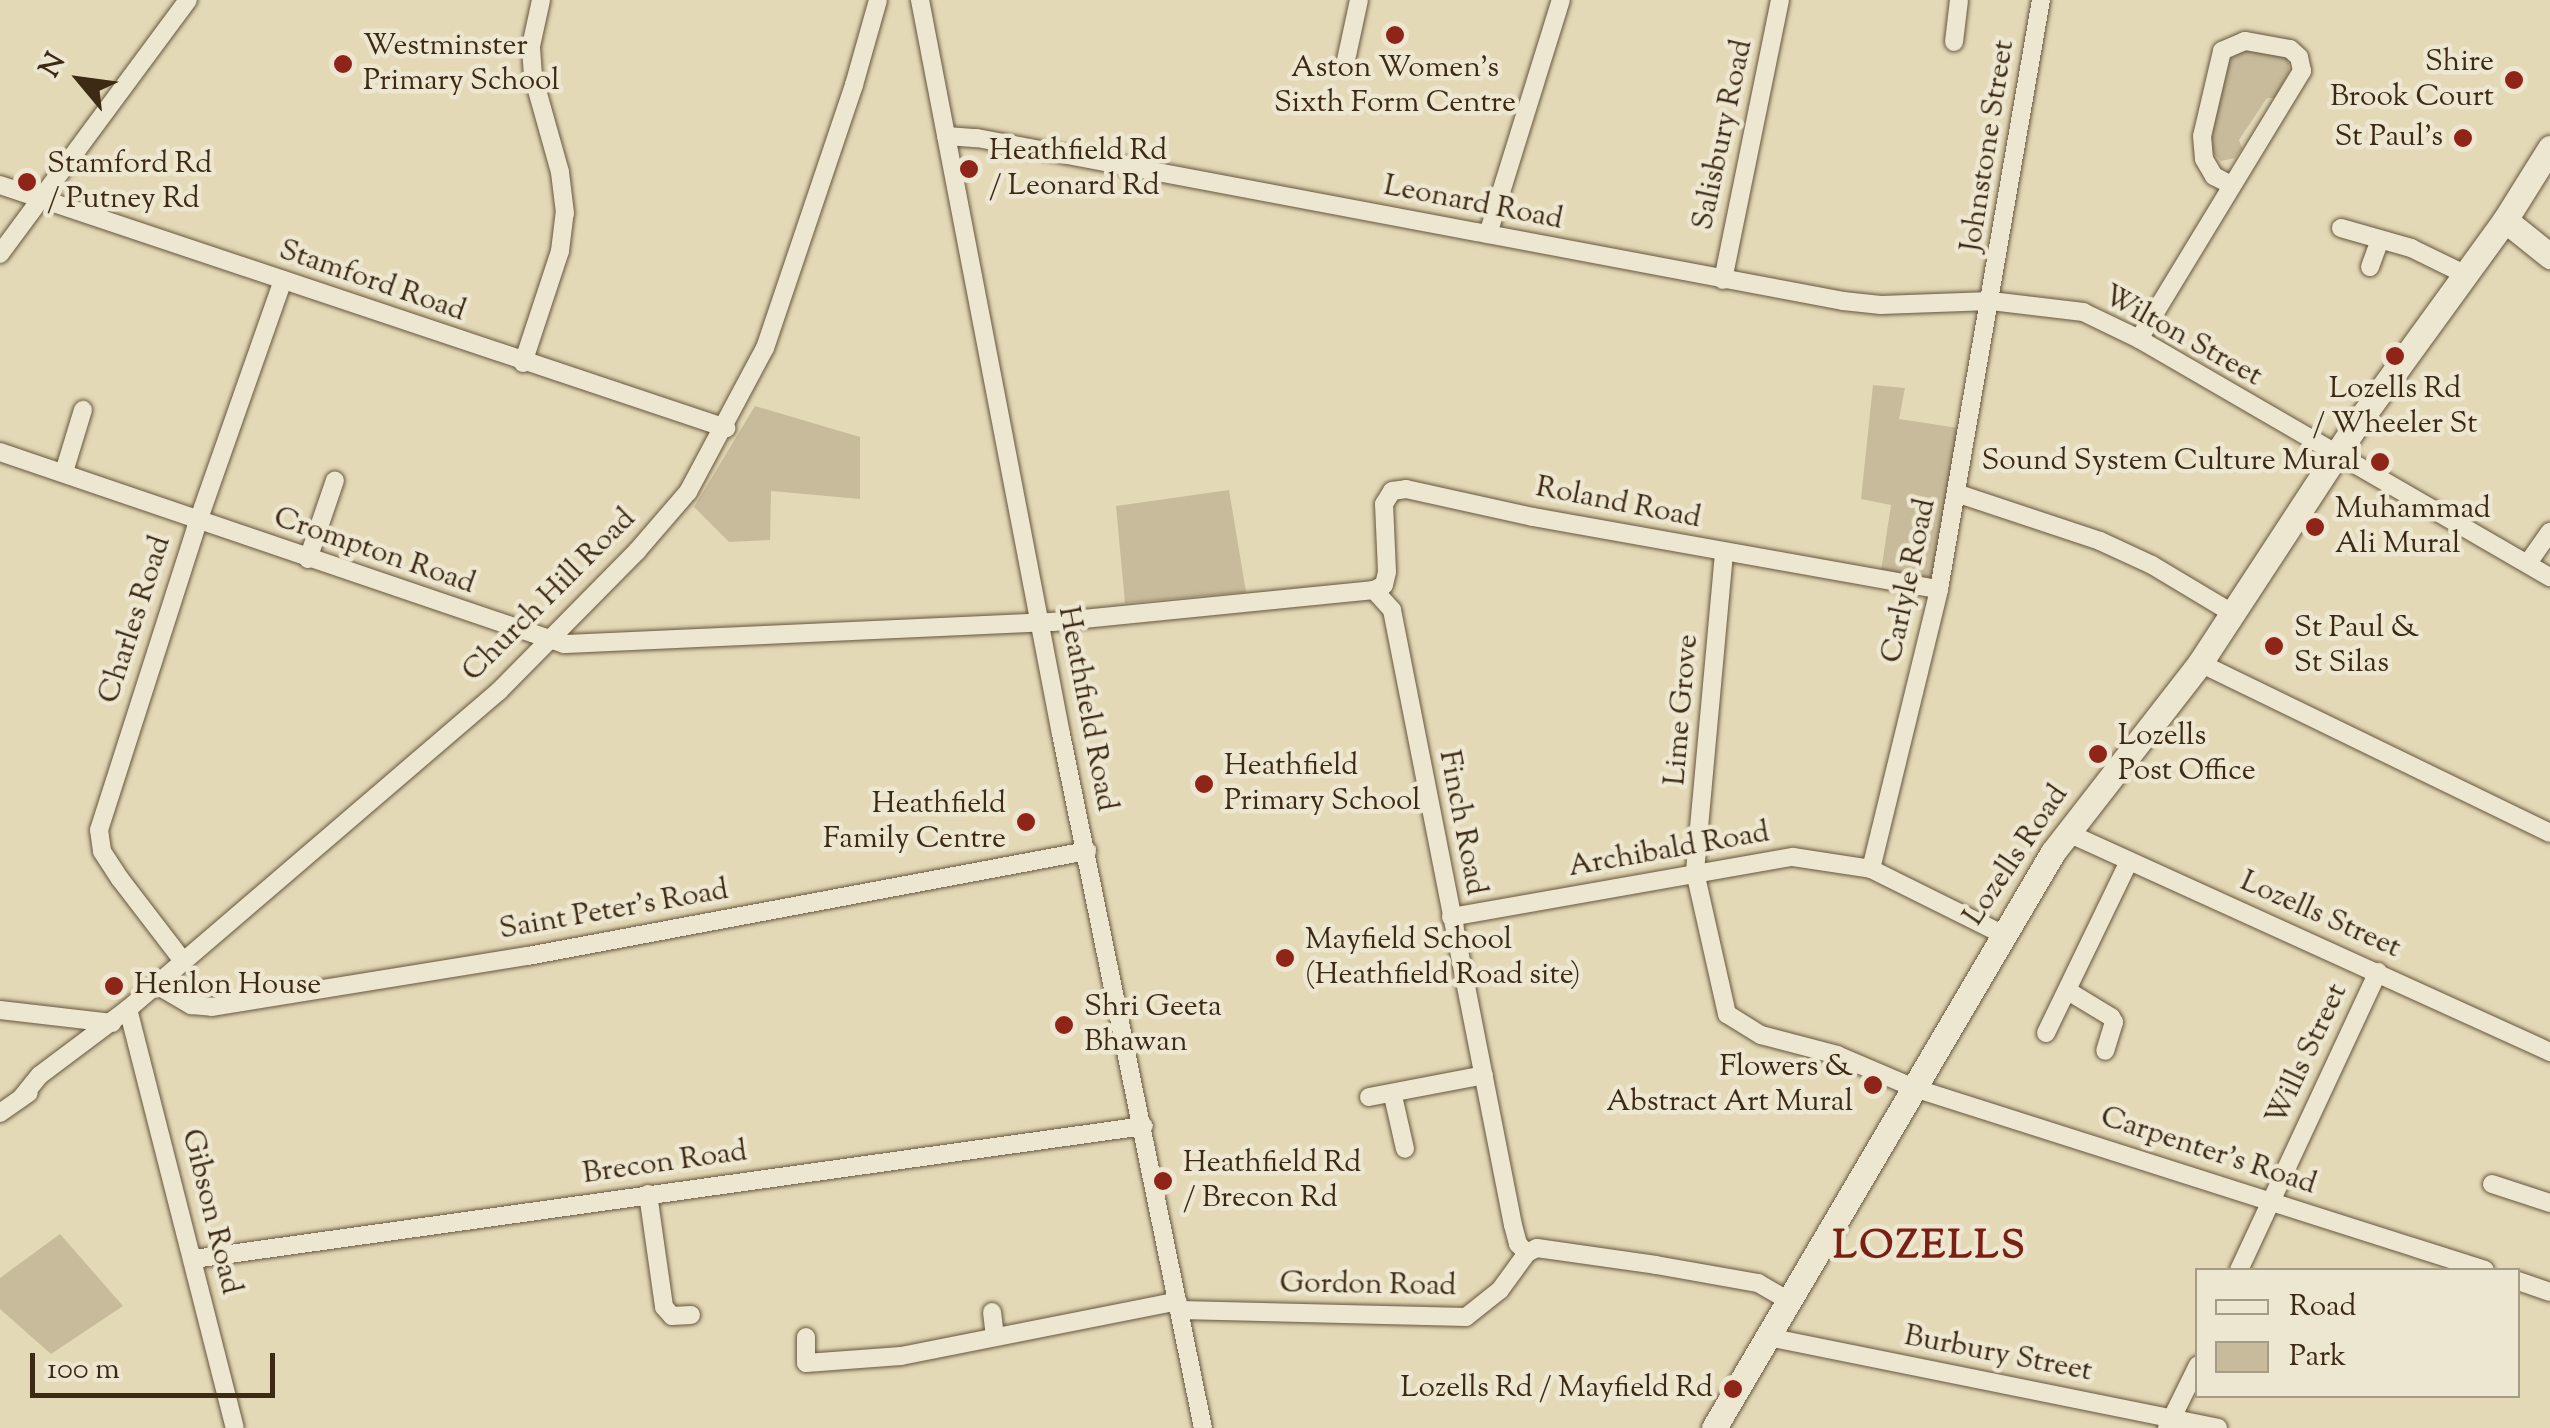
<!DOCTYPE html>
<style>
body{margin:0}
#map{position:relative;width:2550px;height:1428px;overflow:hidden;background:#e3d9b7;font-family:"Sorts Mill Goudy",serif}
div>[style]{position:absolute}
.green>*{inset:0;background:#c7bb9b}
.roads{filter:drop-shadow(0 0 2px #66563d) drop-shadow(0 0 2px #66563d)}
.minor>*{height:18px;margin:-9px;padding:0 9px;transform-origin:9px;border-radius:9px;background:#ede6d0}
.secondary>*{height:25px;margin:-12.5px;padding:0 12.5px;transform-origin:12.5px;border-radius:12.5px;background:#ede6d0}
.dots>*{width:28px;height:28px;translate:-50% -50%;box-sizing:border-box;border:5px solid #ede6d0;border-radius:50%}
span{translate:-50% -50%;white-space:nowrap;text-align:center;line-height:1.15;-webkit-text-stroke:9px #ede6d0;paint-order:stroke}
.poi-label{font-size:30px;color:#3c2a14}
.left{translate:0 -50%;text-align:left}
.right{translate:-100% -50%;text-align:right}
.street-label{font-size:30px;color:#3c2a14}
.district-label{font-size:40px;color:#7a1f14;font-weight:700;letter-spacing:2.5px}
.legend{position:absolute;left:2195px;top:1268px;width:325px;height:130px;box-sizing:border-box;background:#ede6d0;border:2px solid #a69b85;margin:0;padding:12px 18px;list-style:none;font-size:30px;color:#3c2a14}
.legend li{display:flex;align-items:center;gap:20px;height:50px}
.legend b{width:50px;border:2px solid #a69b85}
.north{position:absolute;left:30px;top:30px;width:100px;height:100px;-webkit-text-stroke:8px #ede6d0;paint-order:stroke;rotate:299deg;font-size:28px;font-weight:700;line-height:40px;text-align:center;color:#3c2a14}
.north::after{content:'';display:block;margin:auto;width:35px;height:45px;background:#3c2a14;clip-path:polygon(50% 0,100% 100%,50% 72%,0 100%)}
.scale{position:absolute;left:30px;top:1353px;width:245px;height:45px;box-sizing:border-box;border:5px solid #3c2a14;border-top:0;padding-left:12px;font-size:30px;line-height:35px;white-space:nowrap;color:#3c2a14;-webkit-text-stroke:8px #ede6d0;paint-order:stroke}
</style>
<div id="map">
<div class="green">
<i style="clip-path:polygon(2244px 47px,2288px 57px,2289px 72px,2275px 98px,2267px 98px,2239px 140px,2242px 148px,2235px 158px,2221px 161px,2209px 149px,2224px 66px)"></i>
<i style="clip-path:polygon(1873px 385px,1905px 388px,1899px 419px,1958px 428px,1933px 582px,1881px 571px,1891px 505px,1861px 499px)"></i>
<i style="clip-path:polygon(755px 406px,860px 437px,860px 499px,771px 491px,770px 540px,729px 542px,694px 507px)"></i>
<i style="clip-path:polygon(1229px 490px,1246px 592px,1125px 603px,1116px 506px)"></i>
<i style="clip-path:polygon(60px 1234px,123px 1306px,51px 1354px,0 1309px,0 1278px)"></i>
</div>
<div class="roads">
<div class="minor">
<i style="left:920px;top:0;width:747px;rotate:79.13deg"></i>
<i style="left:1061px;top:734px;width:708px;rotate:78.44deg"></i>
<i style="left:1954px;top:42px;width:42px;rotate:-83.2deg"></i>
<i style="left:1346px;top:60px;width:61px;rotate:-77.8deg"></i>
<i style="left:946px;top:136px;width:31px;rotate:4deg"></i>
<i style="left:977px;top:138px;width:881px;rotate:10.66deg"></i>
<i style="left:1843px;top:301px;width:38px;rotate:6deg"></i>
<i style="left:1881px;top:305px;width:110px;rotate:-2.1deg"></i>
<i style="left:1991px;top:301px;width:93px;rotate:6.8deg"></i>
<i style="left:2083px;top:312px;width:62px;rotate:25.7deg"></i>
<i style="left:2139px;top:339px;width:475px;rotate:30.1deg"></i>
<i style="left:0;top:185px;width:766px;rotate:18.51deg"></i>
<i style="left:2341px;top:228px;width:73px;rotate:15.9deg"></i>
<i style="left:2411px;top:248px;width:59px;rotate:26.1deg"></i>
<i style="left:1488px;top:234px;width:245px;rotate:-72.7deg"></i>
<i style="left:0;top:254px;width:316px;rotate:-53.5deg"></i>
<i style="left:2370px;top:267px;width:27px;rotate:-70deg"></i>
<i style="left:1723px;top:280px;width:286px;rotate:-78.5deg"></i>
<i style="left:2139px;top:339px;width:314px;rotate:-58.7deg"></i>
<i style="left:2302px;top:71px;width:14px;rotate:-102deg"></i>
<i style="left:2299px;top:57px;width:12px;rotate:-138deg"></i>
<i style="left:2290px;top:49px;width:46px;rotate:-169.9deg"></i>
<i style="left:2245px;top:41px;width:25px;rotate:157deg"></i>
<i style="left:2222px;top:51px;width:87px;rotate:103.2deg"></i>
<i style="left:2202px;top:136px;width:23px;rotate:85deg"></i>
<i style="left:2204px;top:159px;width:20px;rotate:60deg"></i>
<i style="left:2214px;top:176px;width:19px;rotate:28deg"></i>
<i style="left:523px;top:363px;width:118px;rotate:-71.7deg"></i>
<i style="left:560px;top:251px;width:38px;rotate:-83deg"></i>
<i style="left:565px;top:213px;width:41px;rotate:-97deg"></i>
<i style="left:560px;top:172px;width:100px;rotate:-105.7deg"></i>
<i style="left:533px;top:76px;width:30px;rotate:-94deg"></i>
<i style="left:531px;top:46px;width:47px;rotate:-77.7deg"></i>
<i style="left:0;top:452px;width:596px;rotate:18.8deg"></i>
<i style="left:564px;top:644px;width:489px;rotate:-2.6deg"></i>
<i style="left:1053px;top:622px;width:323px;rotate:-5.7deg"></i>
<i style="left:64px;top:472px;width:65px;rotate:-73deg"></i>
<i style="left:1956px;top:493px;width:152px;rotate:18.4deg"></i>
<i style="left:2100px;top:541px;width:57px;rotate:24.8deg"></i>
<i style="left:2152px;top:565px;width:96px;rotate:30.9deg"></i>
<i style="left:1724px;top:553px;width:320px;rotate:95.2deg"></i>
<i style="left:1695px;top:872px;width:146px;rotate:77.3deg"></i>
<i style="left:1727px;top:1014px;width:40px;rotate:32deg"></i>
<i style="left:1761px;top:1035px;width:79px;rotate:14.7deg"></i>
<i style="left:1837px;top:1055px;width:84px;rotate:23.2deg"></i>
<i style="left:1914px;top:1088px;width:599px;rotate:17.68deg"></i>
<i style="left:308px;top:559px;width:83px;rotate:-71.1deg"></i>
<i style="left:2528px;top:563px;width:38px;rotate:-55deg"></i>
<i style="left:1374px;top:590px;width:27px;rotate:48deg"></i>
<i style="left:1392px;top:610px;width:627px;rotate:78.87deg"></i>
<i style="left:1513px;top:1225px;width:20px;rotate:75deg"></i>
<i style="left:1518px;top:1244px;width:13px;rotate:45deg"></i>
<i style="left:1374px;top:590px;width:11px;rotate:-27deg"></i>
<i style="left:1384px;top:585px;width:13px;rotate:-77deg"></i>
<i style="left:1387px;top:572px;width:68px;rotate:-92.5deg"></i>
<i style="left:1384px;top:504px;width:15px;rotate:-58deg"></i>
<i style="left:1392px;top:491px;width:14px;rotate:-8deg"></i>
<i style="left:1406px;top:489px;width:130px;rotate:12.4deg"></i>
<i style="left:1533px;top:517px;width:412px;rotate:10.1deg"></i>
<i style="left:2200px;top:663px;width:389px;rotate:25.9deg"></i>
<i style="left:2066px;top:832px;width:532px;rotate:24.44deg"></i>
<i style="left:1871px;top:869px;width:288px;rotate:-76.3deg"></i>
<i style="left:1939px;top:589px;width:598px;rotate:-80.18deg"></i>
<i style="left:1451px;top:917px;width:347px;rotate:-10deg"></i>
<i style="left:1793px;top:857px;width:79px;rotate:8.7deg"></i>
<i style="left:1871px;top:869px;width:146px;rotate:26.4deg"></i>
<i style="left:183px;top:961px;width:103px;rotate:-127.5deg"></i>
<i style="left:120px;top:879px;width:33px;rotate:-123deg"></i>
<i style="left:102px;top:851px;width:21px;rotate:-98deg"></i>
<i style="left:99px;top:830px;width:318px;rotate:-72.2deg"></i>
<i style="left:196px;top:527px;width:262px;rotate:-70.6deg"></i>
<i style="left:155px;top:984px;width:42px;rotate:30.3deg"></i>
<i style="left:191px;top:1005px;width:21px;rotate:5deg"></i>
<i style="left:212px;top:1007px;width:320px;rotate:-9.2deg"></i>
<i style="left:528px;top:956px;width:569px;rotate:-10.64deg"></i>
<i style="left:2068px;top:991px;width:50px;rotate:31.2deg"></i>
<i style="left:2111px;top:1017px;width:6px;rotate:59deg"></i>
<i style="left:2114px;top:1022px;width:30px;rotate:107deg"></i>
<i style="left:128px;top:1009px;width:432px;rotate:75.7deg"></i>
<i style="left:0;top:1010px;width:113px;rotate:6.6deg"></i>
<i style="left:2046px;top:1033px;width:191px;rotate:-64.2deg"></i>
<i style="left:1393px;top:1096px;width:54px;rotate:77.2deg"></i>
<i style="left:22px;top:1097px;width:28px;rotate:-51deg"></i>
<i style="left:40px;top:1075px;width:110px;rotate:-36.9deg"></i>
<i style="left:128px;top:1009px;width:489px;rotate:-40.6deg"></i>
<i style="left:499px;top:691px;width:197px;rotate:-45.4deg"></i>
<i style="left:637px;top:551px;width:78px;rotate:-49.2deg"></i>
<i style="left:688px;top:492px;width:163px;rotate:-61.9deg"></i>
<i style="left:765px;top:348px;width:278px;rotate:-71.3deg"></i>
<i style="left:854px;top:85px;width:88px;rotate:-74.2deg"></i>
<i style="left:1369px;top:1097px;width:117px;rotate:-10.8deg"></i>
<i style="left:0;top:1113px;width:35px;rotate:-35deg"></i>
<i style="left:2492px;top:1184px;width:61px;rotate:18.1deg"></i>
<i style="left:648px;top:1194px;width:114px;rotate:81.9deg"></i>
<i style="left:664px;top:1307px;width:12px;rotate:48deg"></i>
<i style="left:672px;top:1316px;width:19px;rotate:-3deg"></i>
<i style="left:1527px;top:1253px;width:11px;rotate:-27deg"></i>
<i style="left:1537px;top:1248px;width:120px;rotate:8.1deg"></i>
<i style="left:1656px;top:1265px;width:104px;rotate:10deg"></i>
<i style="left:1758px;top:1283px;width:34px;rotate:30deg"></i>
<i style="left:194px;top:1259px;width:959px;rotate:-7.97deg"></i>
<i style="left:2239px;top:1270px;width:329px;rotate:-65deg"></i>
<i style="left:2518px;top:1281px;width:34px;rotate:19deg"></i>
<i style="left:1180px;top:1310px;width:286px;rotate:1.4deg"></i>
<i style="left:1466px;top:1317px;width:43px;rotate:-38.5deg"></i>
<i style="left:1500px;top:1290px;width:46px;rotate:-53.9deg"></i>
<i style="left:992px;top:1312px;width:23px;rotate:83deg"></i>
<i style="left:806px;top:1337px;width:26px;rotate:90deg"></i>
<i style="left:806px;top:1363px;width:95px;rotate:-4.2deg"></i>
<i style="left:901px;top:1356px;width:282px;rotate:-11.2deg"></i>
<i style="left:1768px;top:1337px;width:459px;rotate:11.4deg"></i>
<i style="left:2167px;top:1428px;width:70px;rotate:-63.8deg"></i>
</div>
<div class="secondary">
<i style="left:2505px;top:220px;width:58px;rotate:38.7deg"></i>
<i style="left:1714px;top:1428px;width:668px;rotate:-59.52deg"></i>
<i style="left:2053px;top:852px;width:239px;rotate:-52.1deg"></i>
<i style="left:2200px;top:663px;width:276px;rotate:-56.8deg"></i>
<i style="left:2351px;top:432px;width:262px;rotate:-54deg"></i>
<i style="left:2505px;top:220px;width:85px;rotate:-58deg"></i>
</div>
</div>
<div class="dots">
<i style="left:1395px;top:35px;background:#8f2418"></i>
<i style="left:343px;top:64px;background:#8f2418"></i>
<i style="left:2514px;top:80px;background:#8f2418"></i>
<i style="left:2463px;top:138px;background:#8f2418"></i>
<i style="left:969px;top:169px;background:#8f2418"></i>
<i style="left:27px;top:182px;background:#8f2418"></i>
<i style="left:2395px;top:356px;background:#8f2418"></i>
<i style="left:2380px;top:462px;background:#8f2418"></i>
<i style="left:2315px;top:527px;background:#8f2418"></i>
<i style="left:2274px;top:646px;background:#8f2418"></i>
<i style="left:2098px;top:754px;background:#8f2418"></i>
<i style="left:1204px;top:784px;background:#8f2418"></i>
<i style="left:1026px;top:822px;background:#8f2418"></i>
<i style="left:1285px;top:958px;background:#8f2418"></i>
<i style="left:114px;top:986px;background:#8f2418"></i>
<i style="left:1064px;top:1025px;background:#8f2418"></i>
<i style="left:1873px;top:1085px;background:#8f2418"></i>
<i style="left:1163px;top:1181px;background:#8f2418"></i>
<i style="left:1733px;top:1389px;background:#8f2418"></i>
</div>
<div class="poi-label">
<span class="left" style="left:363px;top:64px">Westminster<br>Primary School</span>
<span class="right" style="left:2494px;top:80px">Shire<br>Brook Court</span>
<span style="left:1395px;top:86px">Aston Women's<br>Sixth Form Centre</span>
<span class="right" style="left:2443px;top:138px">St Paul's</span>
<span class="left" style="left:989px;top:169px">Heathfield Rd<br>/ Leonard Rd</span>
<span class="left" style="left:47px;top:182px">Stamford Rd<br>/ Putney Rd</span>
<span style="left:2395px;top:407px">Lozells Rd<br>/ Wheeler St</span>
<span class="right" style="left:2360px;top:462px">Sound System Culture Mural</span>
<span class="left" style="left:2335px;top:527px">Muhammad<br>Ali Mural</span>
<span class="left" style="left:2294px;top:646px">St Paul &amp;<br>St Silas</span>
<span class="left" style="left:2118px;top:754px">Lozells<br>Post Office</span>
<span class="left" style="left:1224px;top:784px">Heathfield<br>Primary School</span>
<span class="right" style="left:1006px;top:822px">Heathfield<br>Family Centre</span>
<span class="left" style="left:1305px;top:958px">Mayfield School<br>(Heathfield Road site)</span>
<span class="left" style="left:134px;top:986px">Henlon House</span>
<span class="left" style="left:1084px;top:1025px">Shri Geeta<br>Bhawan</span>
<span class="right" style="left:1853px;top:1085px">Flowers &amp;<br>Abstract Art Mural</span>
<span class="left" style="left:1183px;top:1181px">Heathfield Rd<br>/ Brecon Rd</span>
<span class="right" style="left:1713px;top:1389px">Lozells Rd / Mayfield Rd</span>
</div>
<div class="street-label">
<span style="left:1724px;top:135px;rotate:-78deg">Salisbury Road</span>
<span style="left:1989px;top:146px;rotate:-81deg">Johnstone Street</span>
<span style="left:1473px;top:204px;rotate:11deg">Leonard Road</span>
<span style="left:372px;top:282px;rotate:19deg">Stamford Road</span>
<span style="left:2182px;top:337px;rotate:29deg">Wilton Street</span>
<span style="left:1618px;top:504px;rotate:11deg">Roland Road</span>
<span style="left:374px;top:552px;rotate:19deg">Crompton Road</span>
<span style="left:1910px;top:581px;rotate:-78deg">Carlyle Road</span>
<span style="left:550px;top:596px;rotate:-45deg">Church Hill Road</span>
<span style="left:136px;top:620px;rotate:-72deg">Charles Road</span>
<span style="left:1086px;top:709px;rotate:79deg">Heathfield Road</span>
<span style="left:1683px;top:710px;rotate:-85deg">Lime Grove</span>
<span style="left:1461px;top:823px;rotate:79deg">Finch Road</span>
<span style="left:1669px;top:851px;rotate:-10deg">Archibald Road</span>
<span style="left:2017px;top:856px;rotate:-56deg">Lozells Road</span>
<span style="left:614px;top:911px;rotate:-10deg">Saint Peter's Road</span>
<span style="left:2320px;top:916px;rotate:24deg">Lozells Street</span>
<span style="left:2308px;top:1055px;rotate:-65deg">Wills Street</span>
<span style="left:2208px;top:1152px;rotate:18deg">Carpenter's Road</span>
<span style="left:665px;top:1164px;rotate:-8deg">Brecon Road</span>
<span style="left:210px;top:1212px;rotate:76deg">Gibson Road</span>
<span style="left:1368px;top:1286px;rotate:1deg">Gordon Road</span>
<span style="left:1998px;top:1355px;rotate:11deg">Burbury Street</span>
</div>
<div class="district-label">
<span style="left:1930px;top:1248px">LOZELLS</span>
</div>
<ul class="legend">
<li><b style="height:12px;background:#ede6d0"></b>Road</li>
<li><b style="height:28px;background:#c7bb9b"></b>Park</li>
</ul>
<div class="north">N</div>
<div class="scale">100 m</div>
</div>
